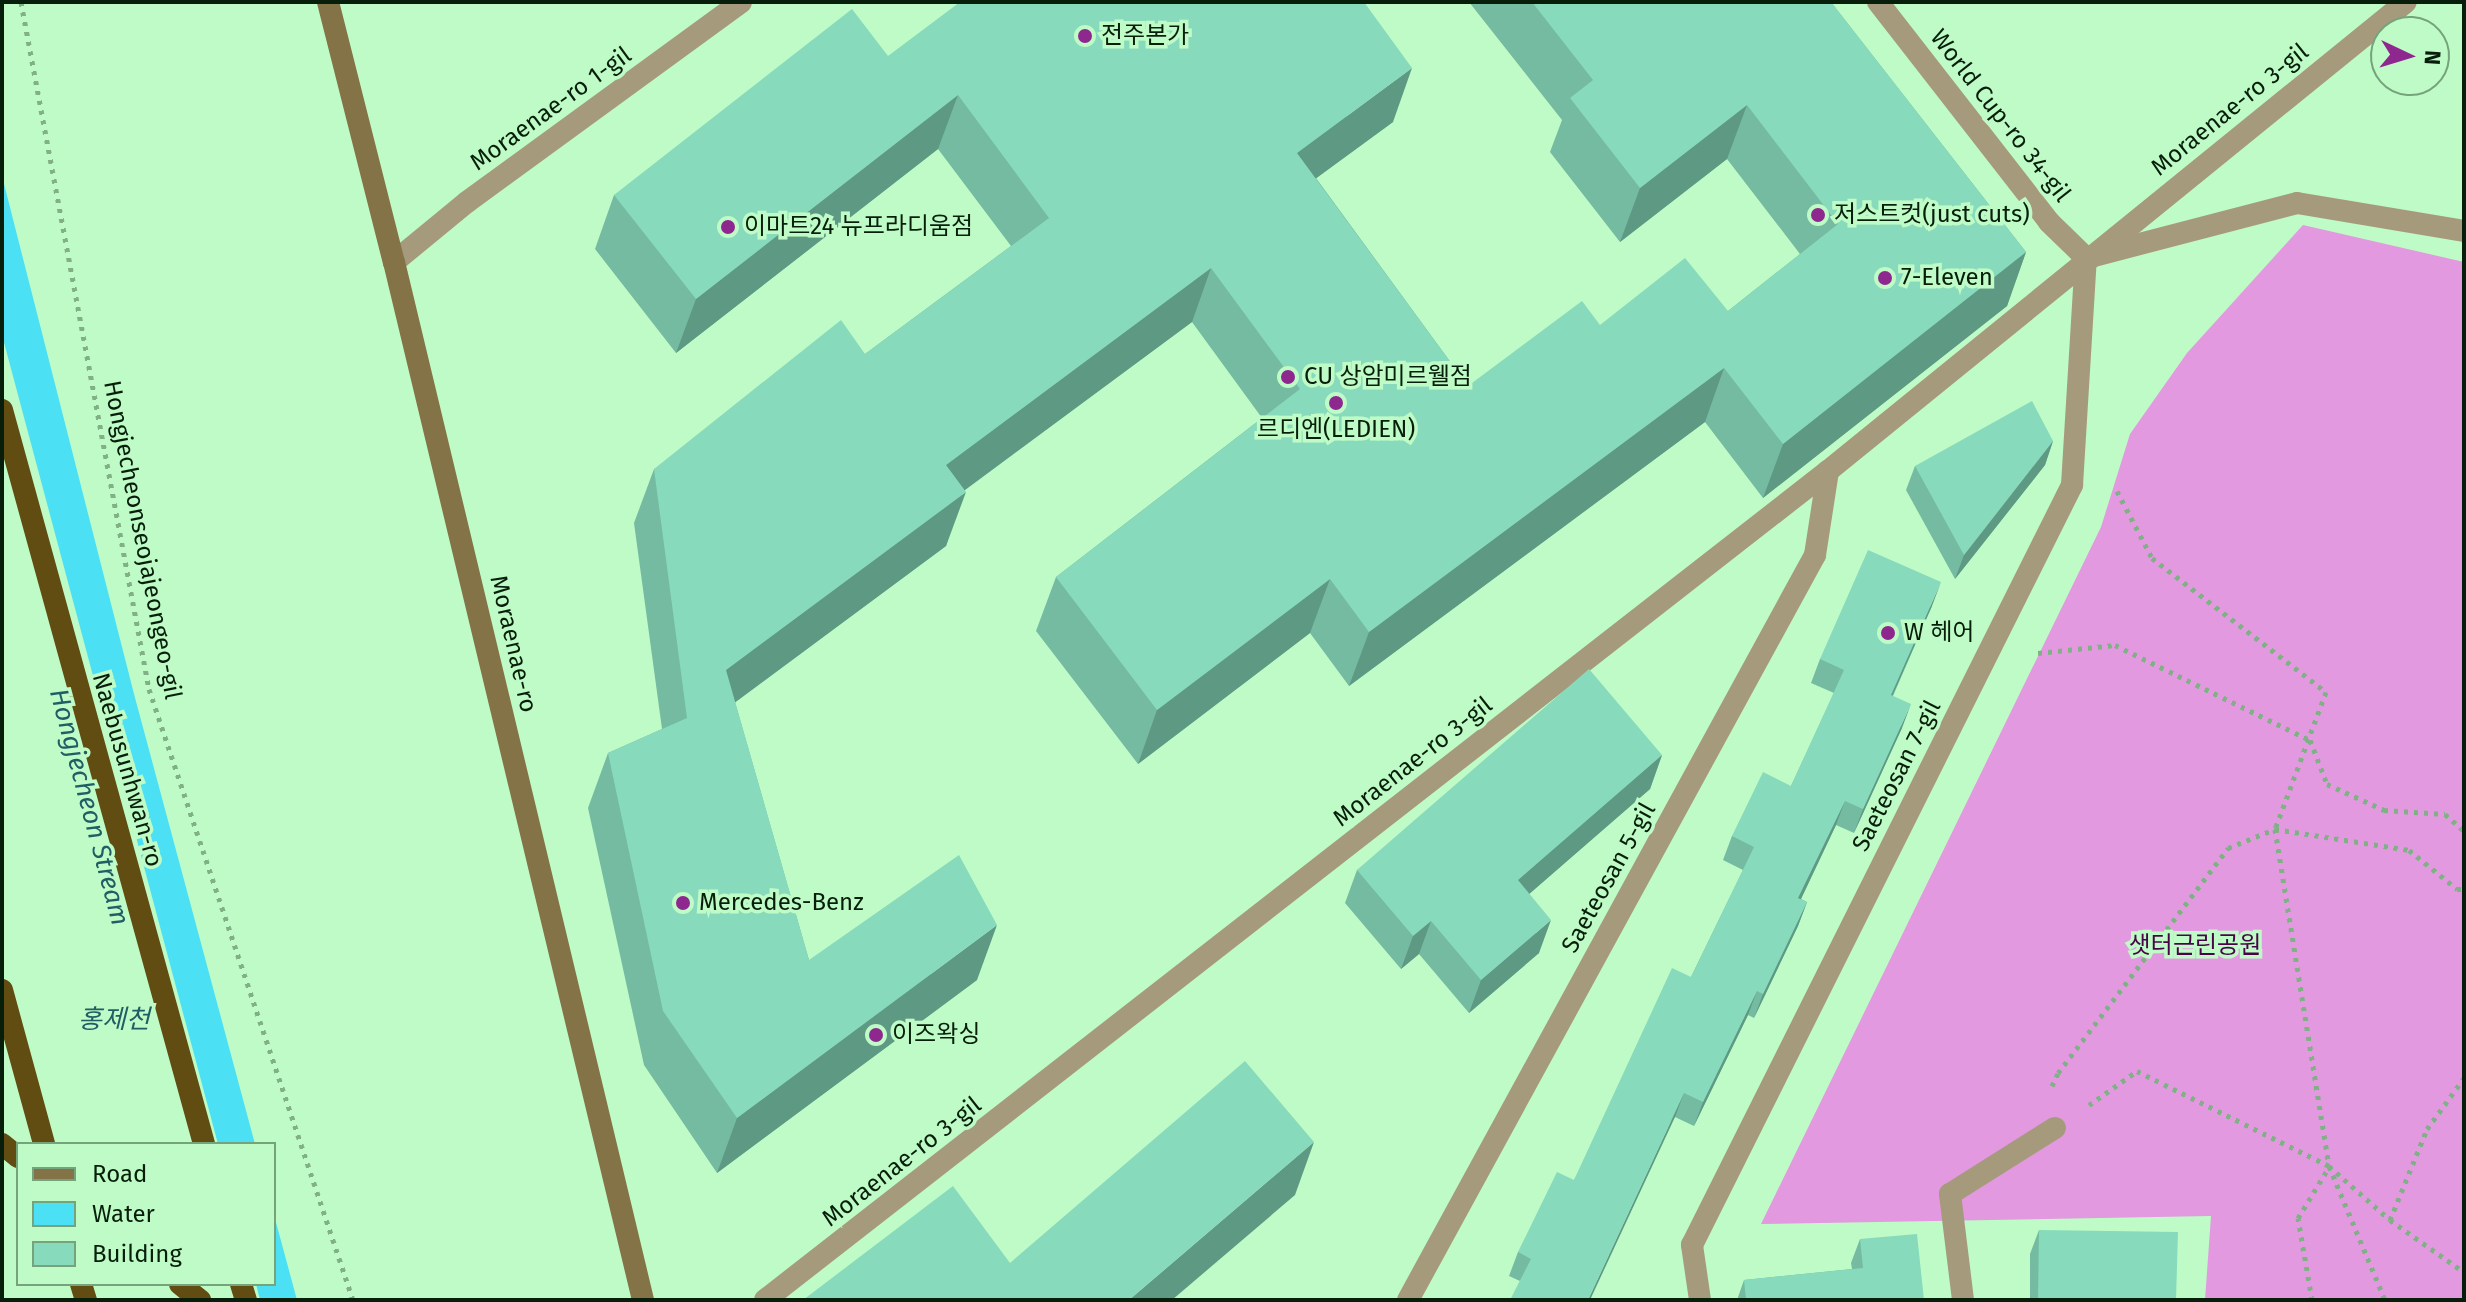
<!DOCTYPE html>
<meta charset="utf-8">
<style>
body{margin:0}
#map{position:relative;width:2466px;height:1302px;overflow:hidden;background:#bffbc6;font-family:"Fira Sans","Noto Sans KR",sans-serif}
div>[style]{position:absolute}
.forest>*{inset:0;background:#e299df}
.water>*{inset:0;background:#4be0f4}
.pier>*{inset:0;background:#bffbc6}
.path>*{height:5px;margin-top:-2.5px;transform-origin:0;background:repeating-linear-gradient(90deg,#81b087 0 4px,transparent 0 10px)}
.service>*{height:22px;margin:-11px;padding:0 11px;transform-origin:11px;border-radius:11px;background:#a69a7d}
.minor>*{height:22px;margin:-11px;padding:0 11px;transform-origin:11px;border-radius:11px;background:#a69a7d}
.secondary>*{height:22px;margin:-11px;padding:0 11px;transform-origin:11px;border-radius:11px;background:#857348}
.trunk>*{height:22px;margin:-11px;padding:0 11px;transform-origin:11px;border-radius:11px;background:#614c12}
.wall>*{inset:0;background:#74bba1}
.shaded-wall>*{inset:0;background:#5e9983}
.building>*{inset:0;background:#87dabb}
.dots>*{width:22px;height:22px;translate:-50% -50%;box-sizing:border-box;border:4px solid #bffbc6;border-radius:50%}
span{translate:-50% -50%;white-space:nowrap;text-align:center;line-height:1.15;-webkit-text-stroke:7px #bffbc6;paint-order:stroke}
.poi-label{font-size:24px;color:#071e0b}
.left{translate:0 -50%;text-align:left}
.street-label{font-size:24px;color:#071e0b}
.park-label{font-size:24px;color:#470447}
.water-label{font-size:26px;color:#215d65;font-style:italic}
.frame{position:absolute;inset:0;border:4px solid #071e0b;pointer-events:none}
.legend{position:absolute;left:16px;top:1142px;width:260px;height:144px;box-sizing:border-box;background:#bffbc6;border:2px solid #75a37b;margin:0;padding:10px 14px;list-style:none;font-size:24px;color:#071e0b}
.legend li{display:flex;align-items:center;gap:16px;height:40px}
.legend b{width:40px;border:2px solid #75a37b}
.north{position:absolute;left:2370px;top:16px;width:80px;height:80px;box-sizing:border-box;background:#bffbc6;border:2px solid #75a37b;border-radius:50%;rotate:94deg;font-size:22px;font-weight:700;line-height:32px;text-align:center;color:#071e0b}
.north::after{content:'';display:block;margin:auto;width:28px;height:36px;background:#8e288e;clip-path:polygon(50% 0,100% 100%,50% 72%,0 100%)}
</style>
<div id="map">
<div class="forest">
<i style="clip-path:polygon(2303px 225px,2464px 262px,2464px 1300px,2205px 1300px,2211px 1216px,1761px 1224px,2101px 527px,2130px 434px,2187px 353px)"></i>
</div>
<div class="water">
<i style="clip-path:polygon(2px 176px,134px 694px,255px 1144px,40px 1144px,2px 1001px)"></i>
<i style="clip-path:polygon(274px 1215px,297px 1300px,81px 1300px,77px 1284px,274px 1284px)"></i>
</div>
<div class="pier">
<i style="clip-path:polygon(2px 335px,218px 1144px,36px 1144px,2px 1016px)"></i>
<i style="clip-path:polygon(73px 1284px,256px 1284px,260px 1300px,77px 1300px)"></i>
</div>
<div class="path">
<i style="left:21px;top:2px;width:699px;rotate:79.45deg"></i>
<i style="left:149px;top:689px;width:644px;rotate:71.54deg"></i>
<i style="left:2117px;top:491px;width:76px;rotate:62.4deg"></i>
<i style="left:2152px;top:558px;width:220px;rotate:37.6deg"></i>
<i style="left:2326px;top:692px;width:146px;rotate:110.4deg"></i>
<i style="left:2275px;top:829px;width:341px;rotate:80.9deg"></i>
<i style="left:2329px;top:1166px;width:145px;rotate:67.3deg"></i>
<i style="left:2038px;top:653px;width:77px;rotate:-5.9deg"></i>
<i style="left:2115px;top:645px;width:217px;rotate:26deg"></i>
<i style="left:2310px;top:740px;width:47px;rotate:68.9deg"></i>
<i style="left:2327px;top:784px;width:63px;rotate:24.5deg"></i>
<i style="left:2384px;top:810px;width:61px;rotate:3.8deg"></i>
<i style="left:2445px;top:814px;width:25px;rotate:42deg"></i>
<i style="left:2052px;top:1086px;width:14px;rotate:-65deg"></i>
<i style="left:2058px;top:1073px;width:282px;rotate:-52.9deg"></i>
<i style="left:2228px;top:848px;width:51px;rotate:-22deg"></i>
<i style="left:2275px;top:829px;width:136px;rotate:8.9deg"></i>
<i style="left:2409px;top:850px;width:62px;rotate:39.1deg"></i>
<i style="left:2457px;top:889px;width:7px"></i>
<i style="left:2089px;top:1105px;width:59px;rotate:-35.3deg"></i>
<i style="left:2137px;top:1071px;width:214px;rotate:26.3deg"></i>
<i style="left:2329px;top:1166px;width:81px;rotate:41.5deg"></i>
<i style="left:2390px;top:1220px;width:98px;rotate:-67.9deg"></i>
<i style="left:2427px;top:1129px;width:63px;rotate:-54deg"></i>
<i style="left:2390px;top:1220px;width:90px;rotate:35.1deg"></i>
<i style="left:2312px;top:1300px;width:83px;rotate:-99.7deg"></i>
<i style="left:2298px;top:1218px;width:60px;rotate:-58.7deg"></i>
</div>
<div class="service">
<i style="left:1700px;top:1300px;width:56px;rotate:-98.3deg"></i>
<i style="left:1692px;top:1245px;width:850px;rotate:-63.43deg"></i>
<i style="left:2072px;top:485px;width:227px;rotate:-86.5deg"></i>
<i style="left:1963px;top:1300px;width:107px;rotate:-97deg"></i>
<i style="left:1950px;top:1194px;width:124px;rotate:-32.2deg"></i>
</div>
<div class="minor">
<i style="left:1878px;top:2px;width:279px;rotate:52.1deg"></i>
<i style="left:2049px;top:222px;width:52px;rotate:44.2deg"></i>
<i style="left:2086px;top:258px;width:218px;rotate:-14.6deg"></i>
<i style="left:2297px;top:203px;width:169px;rotate:9.5deg"></i>
<i style="left:394px;top:262px;width:94px;rotate:-39.4deg"></i>
<i style="left:467px;top:202px;width:339px;rotate:-36.1deg"></i>
<i style="left:765px;top:1300px;width:1348px;rotate:-37.95deg"></i>
<i style="left:1828px;top:471px;width:744px;rotate:-39.06deg"></i>
<i style="left:1408px;top:1300px;width:849px;rotate:-61.35deg"></i>
<i style="left:1815px;top:555px;width:85px;rotate:-81.2deg"></i>
</div>
<div class="secondary">
<i style="left:328px;top:2px;width:268px;rotate:75.8deg"></i>
<i style="left:394px;top:262px;width:1067px;rotate:76.51deg"></i>
</div>
<div class="trunk">
<i style="left:2px;top:410px;width:761px;rotate:74.61deg"></i>
<i style="left:2px;top:990px;width:160px;rotate:74.7deg"></i>
<i style="left:2px;top:1144px;width:21px;rotate:39deg"></i>
<i style="left:81px;top:1284px;width:17px;rotate:73deg"></i>
<i style="left:180px;top:1284px;width:26px;rotate:39deg"></i>
<i style="left:241px;top:1284px;width:17px;rotate:73deg"></i>
</div>
<div class="wall">
<i style="clip-path:polygon(1469px 2px,1831px 2px,2026px 252px,2007px 306px,1763px 498px,1705px 422px,1349px 686px,1310px 633px,1138px 764px,1036px 631px,1056px 577px,1262px 418px,1192px 322px,964px 490px,946px 546px,735px 702px,809px 960px,977px 980px,717px 1173px,644px 1065px,588px 808px,608px 753px,662px 729px,634px 523px,654px 469px,865px 354px,1011px 246px,938px 149px,676px 353px,595px 249px,614px 195px,888px 56px,1393px 122px,1316px 178px,1468px 386px,1600px 325px,1728px 311px,1800px 254px,1727px 159px,1620px 242px,1550px 152px,1562px 120px)"></i>
<i style="clip-path:polygon(2053px 441px,2045px 465px,1955px 579px,1906px 490px,1915px 466px)"></i>
<i style="clip-path:polygon(1932px 606px,1893px 696px,1902px 728px,1854px 833px,1836px 825px,1801px 899px,1807px 902px,1798px 926px,1754px 1018px,1748px 1015px,1694px 1126px,1675px 1117px,1520px 1281px,1509px 1276px,1518px 1252px,1574px 1180px,1691px 977px,1743px 870px,1723px 860px,1732px 836px,1791px 786px,1834px 693px,1811px 683px,1820px 659px)"></i>
<i style="clip-path:polygon(1662px 755px,1650px 789px,1529px 894px,1539px 953px,1469px 1013px,1419px 954px,1401px 969px,1345px 903px,1357px 870px)"></i>
<i style="clip-path:polygon(2039px 1230px,2176px 1300px,2030px 1300px,2030px 1254px)"></i>
<i style="clip-path:polygon(1860px 1239px,1924px 1300px,1737px 1300px,1744px 1280px,1852px 1269px,1851px 1263px)"></i>
</div>
<div class="shaded-wall">
<i style="clip-path:polygon(1412px 68px,1393px 122px,1277px 207px,1297px 153px)"></i>
<i style="clip-path:polygon(958px 95px,938px 149px,676px 353px,696px 299px)"></i>
<i style="clip-path:polygon(1747px 105px,1727px 159px,1620px 242px,1640px 188px)"></i>
<i style="clip-path:polygon(2026px 252px,2007px 306px,1763px 498px,1783px 444px)"></i>
<i style="clip-path:polygon(1211px 268px,1192px 322px,926px 519px,946px 465px)"></i>
<i style="clip-path:polygon(1724px 368px,1705px 422px,1349px 686px,1369px 632px)"></i>
<i style="clip-path:polygon(2053px 441px,2045px 465px,1955px 579px,1964px 555px)"></i>
<i style="clip-path:polygon(966px 492px,946px 546px,706px 724px,726px 670px)"></i>
<i style="clip-path:polygon(1330px 579px,1310px 633px,1138px 764px,1157px 710px)"></i>
<i style="clip-path:polygon(1941px 582px,1932px 606px,1882px 719px,1891px 695px)"></i>
<i style="clip-path:polygon(1911px 704px,1902px 728px,1854px 833px,1863px 809px)"></i>
<i style="clip-path:polygon(1662px 755px,1650px 789px,1506px 914px,1518px 880px)"></i>
<i style="clip-path:polygon(1845px 801px,1836px 825px,1790px 922px,1798px 898px)"></i>
<i style="clip-path:polygon(1807px 902px,1798px 926px,1754px 1018px,1763px 994px)"></i>
<i style="clip-path:polygon(1551px 920px,1539px 953px,1469px 1013px,1481px 980px)"></i>
<i style="clip-path:polygon(1431px 921px,1419px 954px,1401px 969px,1413px 936px)"></i>
<i style="clip-path:polygon(997px 925px,977px 980px,717px 1173px,737px 1118px)"></i>
<i style="clip-path:polygon(1757px 991px,1748px 1015px,1694px 1126px,1703px 1102px)"></i>
<i style="clip-path:polygon(1684px 1093px,1675px 1117px,1590px 1300px,1588px 1300px)"></i>
<i style="clip-path:polygon(1314px 1142px,1295px 1195px,1172px 1300px,1129px 1300px)"></i>
</div>
<div class="building">
<i style="clip-path:polygon(960px 2px,1364px 2px,1412px 68px,1297px 153px,1468px 386px,1582px 301px,1600px 325px,1685px 258px,1728px 311px,1838px 224px,1747px 105px,1640px 188px,1570px 98px,1593px 80px,1532px 2px,1831px 2px,2026px 252px,1783px 444px,1724px 368px,1369px 632px,1330px 579px,1157px 710px,1056px 577px,1300px 389px,1211px 268px,946px 465px,966px 492px,726px 670px,809px 960px,959px 855px,997px 925px,737px 1118px,663px 1011px,608px 753px,687px 718px,654px 469px,841px 320px,865px 354px,1049px 218px,958px 95px,696px 299px,614px 195px,852px 9px,888px 56px)"></i>
<i style="clip-path:polygon(2032px 401px,2053px 441px,1964px 555px,1915px 466px)"></i>
<i style="clip-path:polygon(1868px 550px,1941px 582px,1891px 695px,1911px 704px,1863px 809px,1845px 801px,1798px 898px,1807px 902px,1763px 994px,1757px 991px,1703px 1102px,1684px 1093px,1588px 1300px,1510px 1300px,1531px 1259px,1518px 1252px,1557px 1172px,1574px 1180px,1672px 968px,1691px 977px,1754px 847px,1732px 836px,1763px 772px,1791px 786px,1844px 670px,1820px 659px)"></i>
<i style="clip-path:polygon(1589px 669px,1662px 755px,1518px 880px,1551px 920px,1481px 980px,1431px 921px,1413px 936px,1357px 870px)"></i>
<i style="clip-path:polygon(1245px 1061px,1314px 1142px,1129px 1300px,803px 1300px,953px 1186px,1010px 1263px)"></i>
<i style="clip-path:polygon(2039px 1230px,2178px 1232px,2176px 1300px,2038px 1300px)"></i>
<i style="clip-path:polygon(1917px 1234px,1924px 1300px,1746px 1300px,1744px 1280px,1863px 1268px,1860px 1239px)"></i>
</div>
<div class="dots">
<i style="left:1085px;top:36px;background:#8e288e"></i>
<i style="left:1818px;top:215px;background:#8e288e"></i>
<i style="left:728px;top:227px;background:#8e288e"></i>
<i style="left:1885px;top:278px;background:#8e288e"></i>
<i style="left:1288px;top:377px;background:#8e288e"></i>
<i style="left:1336px;top:403px;background:#8e288e"></i>
<i style="left:1888px;top:633px;background:#8e288e"></i>
<i style="left:683px;top:903px;background:#8e288e"></i>
<i style="left:876px;top:1035px;background:#8e288e"></i>
</div>
<div class="poi-label">
<span class="left" style="left:1101px;top:36px">전주본가</span>
<span class="left" style="left:1834px;top:215px">저스트컷(just cuts)</span>
<span class="left" style="left:744px;top:227px">이마트24 뉴프라디움점</span>
<span class="left" style="left:1901px;top:278px">7-Eleven</span>
<span class="left" style="left:1304px;top:377px">CU 상암미르웰점</span>
<span style="left:1336px;top:430px">르디엔(LEDIEN)</span>
<span class="left" style="left:1904px;top:633px">W 헤어</span>
<span class="left" style="left:699px;top:903px">Mercedes-Benz</span>
<span class="left" style="left:892px;top:1035px">이즈왁싱</span>
</div>
<div class="street-label">
<span style="left:551px;top:109px;rotate:-36deg">Moraenae-ro 1-gil</span>
<span style="left:2230px;top:110px;rotate:-39deg">Moraenae-ro 3-gil</span>
<span style="left:2000px;top:116px;rotate:52deg">World Cup-ro 34-gil</span>
<span style="left:142px;top:540px;rotate:79deg">Hongjecheonseojajeongeo-gil</span>
<span style="left:513px;top:644px;rotate:77deg">Moraenae-ro</span>
<span style="left:1413px;top:762px;rotate:-38deg">Moraenae-ro 3-gil</span>
<span style="left:127px;top:770px;rotate:74deg">Naebusunhwan-ro</span>
<span style="left:1897px;top:776px;rotate:-63deg">Saeteosan 7-gil</span>
<span style="left:1609px;top:878px;rotate:-61deg">Saeteosan 5-gil</span>
<span style="left:902px;top:1162px;rotate:-38deg">Moraenae-ro 3-gil</span>
</div>
<div class="park-label">
<span style="left:2195px;top:946px">샛터근린공원</span>
</div>
<div class="water-label">
<span style="left:89px;top:807px;rotate:75deg">Hongjecheon Stream</span>
<span style="left:114px;top:1020px">홍제천</span>
</div>
<div class="frame"></div>
<ul class="legend">
<li><b style="height:10px;background:#857348"></b>Road</li>
<li><b style="height:22px;background:#4be0f4"></b>Water</li>
<li><b style="height:22px;background:#87dabb"></b>Building</li>
</ul>
<div class="north">N</div>
</div>
